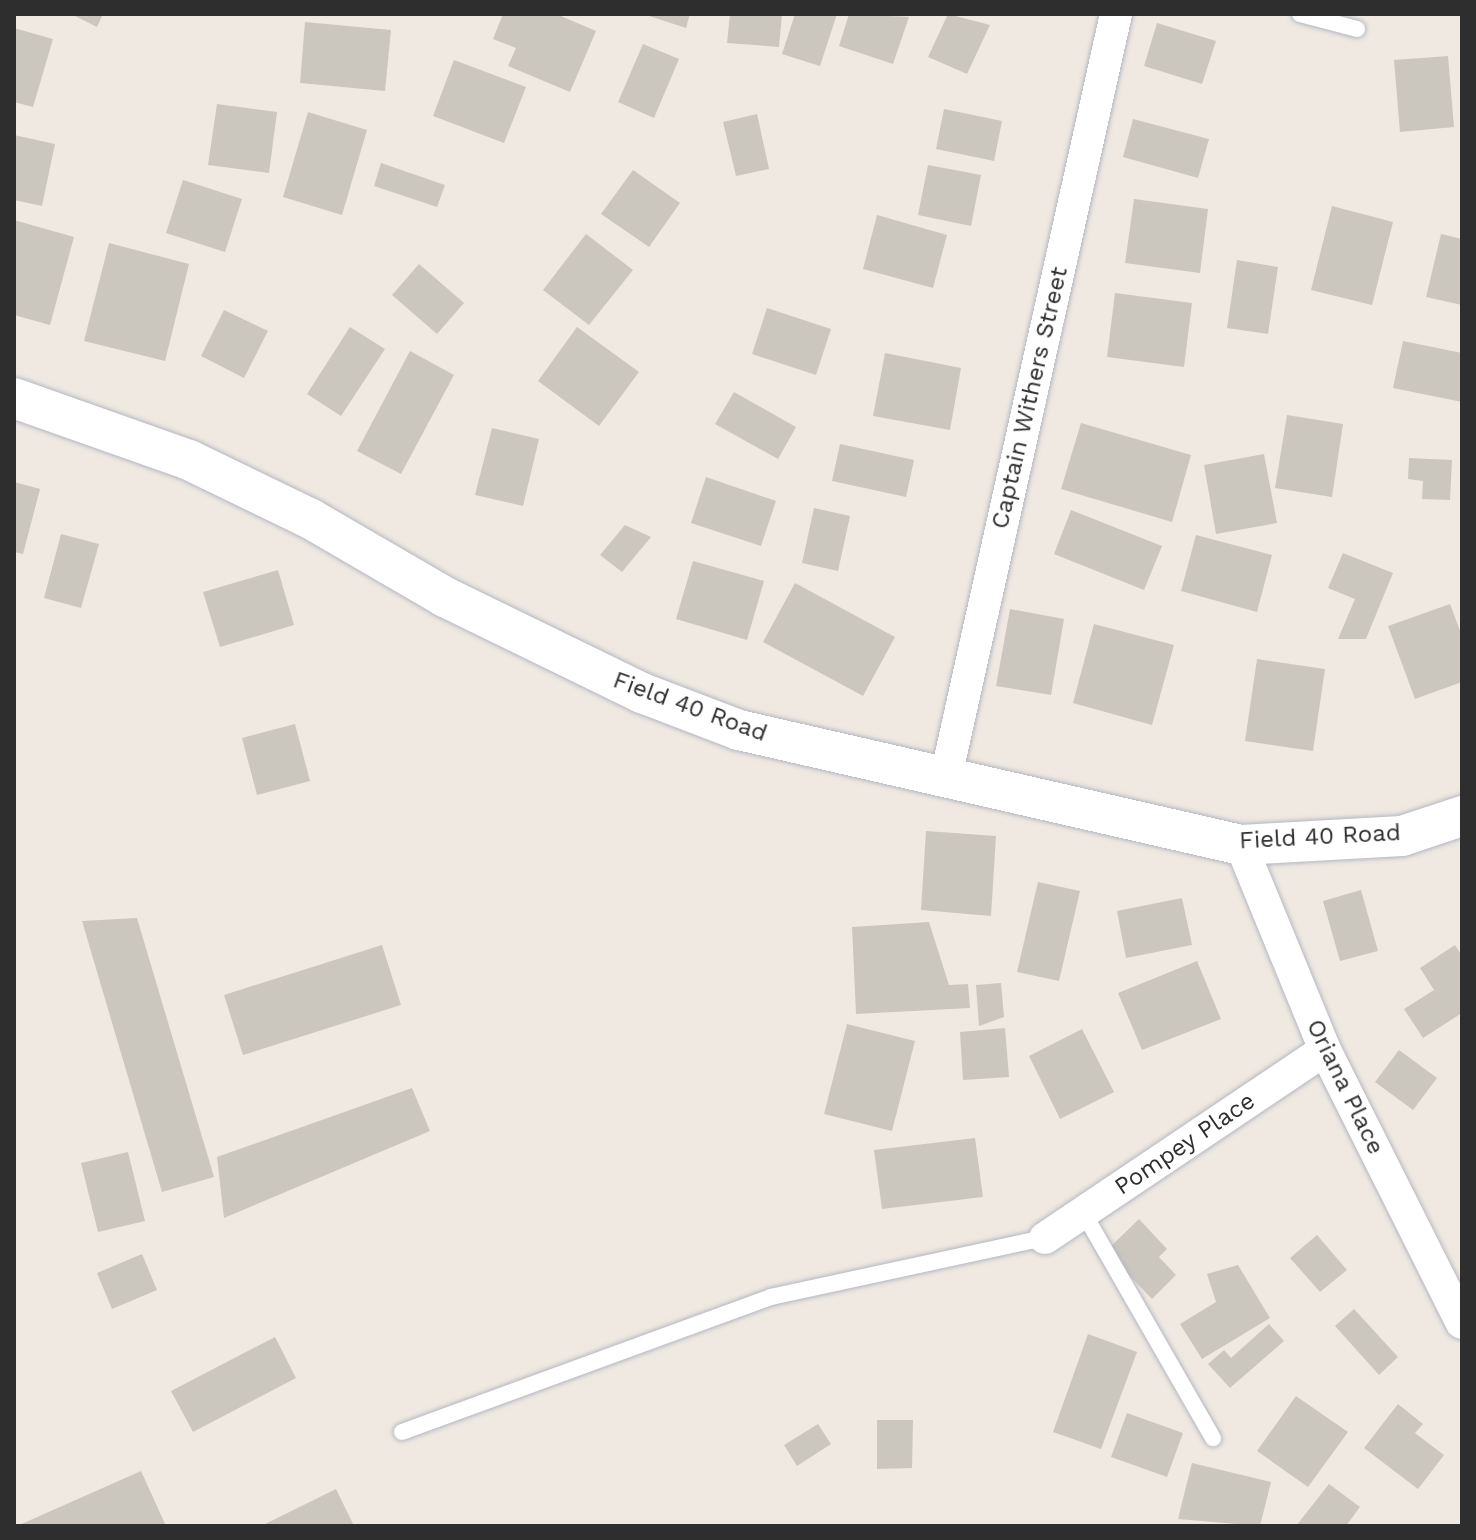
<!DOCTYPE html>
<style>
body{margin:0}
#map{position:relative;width:1476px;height:1540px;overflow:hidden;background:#efe9e1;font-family:"Work Sans",sans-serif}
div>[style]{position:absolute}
.building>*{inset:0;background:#cbc7bf}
.roads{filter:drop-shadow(0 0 2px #b4b7c1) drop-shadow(0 0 2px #b4b7c1)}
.service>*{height:16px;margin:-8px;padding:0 8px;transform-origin:8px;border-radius:8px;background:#fff}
.minor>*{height:32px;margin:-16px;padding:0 16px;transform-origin:16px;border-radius:16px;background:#fff}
.tertiary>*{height:40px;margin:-20px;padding:0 20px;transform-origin:20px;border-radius:20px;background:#fff}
span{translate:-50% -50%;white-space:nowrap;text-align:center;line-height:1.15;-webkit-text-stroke:7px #fff;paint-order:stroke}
.street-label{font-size:24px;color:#2e2e2e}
.frame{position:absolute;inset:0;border:16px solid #2e2e2e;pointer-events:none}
</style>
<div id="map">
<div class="building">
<i style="clip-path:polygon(71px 14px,103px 14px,97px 27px)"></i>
<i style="clip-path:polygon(503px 14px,556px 14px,596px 31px,570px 92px,508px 66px,516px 48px,493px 39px)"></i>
<i style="clip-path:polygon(643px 14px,690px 14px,686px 28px)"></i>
<i style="clip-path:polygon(730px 14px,782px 14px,779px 47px,727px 43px)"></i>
<i style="clip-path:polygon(795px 14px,837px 14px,820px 66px,782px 54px)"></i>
<i style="clip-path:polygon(849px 14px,909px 17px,893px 64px,839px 46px)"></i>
<i style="clip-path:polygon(948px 14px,990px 25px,967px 74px,928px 57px)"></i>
<i style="clip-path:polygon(305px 22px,391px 30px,385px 91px,300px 83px)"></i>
<i style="clip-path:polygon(1157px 23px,1216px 41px,1202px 84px,1144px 66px)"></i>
<i style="clip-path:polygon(14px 28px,53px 39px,33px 107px,14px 102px)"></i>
<i style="clip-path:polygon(643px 44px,679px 59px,654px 118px,618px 102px)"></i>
<i style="clip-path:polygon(1448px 56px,1454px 127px,1400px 132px,1394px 60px)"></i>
<i style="clip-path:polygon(454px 60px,526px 87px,504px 143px,433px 116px)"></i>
<i style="clip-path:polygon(217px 104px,277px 112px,269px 173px,208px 165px)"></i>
<i style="clip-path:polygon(944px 109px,1002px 121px,994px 161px,936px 149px)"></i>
<i style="clip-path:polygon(308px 112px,367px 130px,342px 215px,283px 197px)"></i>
<i style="clip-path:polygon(757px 114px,769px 169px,736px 176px,723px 122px)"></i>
<i style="clip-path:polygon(1133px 119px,1209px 139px,1198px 178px,1123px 157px)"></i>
<i style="clip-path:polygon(14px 135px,55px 144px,42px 206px,14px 200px)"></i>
<i style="clip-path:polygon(381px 163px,445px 185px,437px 207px,374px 186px)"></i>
<i style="clip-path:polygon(928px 165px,981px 175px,971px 226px,918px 215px)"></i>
<i style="clip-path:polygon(633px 170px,680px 203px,649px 247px,601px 214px)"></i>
<i style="clip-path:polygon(183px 180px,242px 199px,225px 252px,166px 233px)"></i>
<i style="clip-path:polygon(1134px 199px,1208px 209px,1200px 273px,1125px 263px)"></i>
<i style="clip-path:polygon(1332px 206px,1393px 222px,1372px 305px,1311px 290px)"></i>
<i style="clip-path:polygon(877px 215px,947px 235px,933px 288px,863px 269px)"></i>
<i style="clip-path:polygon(14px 220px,74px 237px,50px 325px,14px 315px)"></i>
<i style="clip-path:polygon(586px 234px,633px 270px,589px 325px,543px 290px)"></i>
<i style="clip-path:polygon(1441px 234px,1462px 239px,1462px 305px,1426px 297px)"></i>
<i style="clip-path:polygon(109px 243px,189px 264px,165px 361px,84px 341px)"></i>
<i style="clip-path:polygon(1237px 260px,1278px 267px,1268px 334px,1227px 328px)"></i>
<i style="clip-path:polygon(419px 264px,464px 303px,437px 334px,392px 295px)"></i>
<i style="clip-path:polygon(1115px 293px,1192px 303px,1184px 367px,1107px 357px)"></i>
<i style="clip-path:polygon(767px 308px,831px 329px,816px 375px,752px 354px)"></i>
<i style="clip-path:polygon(224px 310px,268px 331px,244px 378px,201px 356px)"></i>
<i style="clip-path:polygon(350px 327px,385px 349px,341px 416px,307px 394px)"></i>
<i style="clip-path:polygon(577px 327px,639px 372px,599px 426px,538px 381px)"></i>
<i style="clip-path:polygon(1403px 341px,1462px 353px,1462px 402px,1393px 388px)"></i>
<i style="clip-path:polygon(410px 351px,454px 375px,401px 474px,357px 451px)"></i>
<i style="clip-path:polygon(885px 353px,961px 368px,950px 430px,873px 416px)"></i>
<i style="clip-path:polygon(734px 392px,796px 427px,778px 459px,715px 424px)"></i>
<i style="clip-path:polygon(1287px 415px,1343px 424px,1332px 497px,1275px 488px)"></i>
<i style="clip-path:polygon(1081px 423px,1191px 455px,1172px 522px,1061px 489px)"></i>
<i style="clip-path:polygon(492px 428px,539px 439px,523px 506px,475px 495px)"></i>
<i style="clip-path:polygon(840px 444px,914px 460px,906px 497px,832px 481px)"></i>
<i style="clip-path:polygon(1264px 454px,1277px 523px,1216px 534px,1204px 465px)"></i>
<i style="clip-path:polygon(1409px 458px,1452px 460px,1450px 500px,1422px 499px,1423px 481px,1408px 479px)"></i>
<i style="clip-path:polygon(706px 477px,776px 501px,761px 546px,691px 523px)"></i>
<i style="clip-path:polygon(14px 482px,40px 489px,23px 554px,14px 552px)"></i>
<i style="clip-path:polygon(814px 508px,850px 516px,838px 571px,802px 563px)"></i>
<i style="clip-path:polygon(1071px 510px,1162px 546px,1144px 590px,1054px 554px)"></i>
<i style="clip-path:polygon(625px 525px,651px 537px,622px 572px,600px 555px)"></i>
<i style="clip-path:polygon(61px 534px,99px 544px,81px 608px,44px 598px)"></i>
<i style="clip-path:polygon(1196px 535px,1272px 555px,1257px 612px,1181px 591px)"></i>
<i style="clip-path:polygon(1343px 553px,1393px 573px,1366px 639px,1338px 639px,1355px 599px,1328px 588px)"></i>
<i style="clip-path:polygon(693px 561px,764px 581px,747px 640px,676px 619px)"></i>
<i style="clip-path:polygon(278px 570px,294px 625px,220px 647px,203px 592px)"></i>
<i style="clip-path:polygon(795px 583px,895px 637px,863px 696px,763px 642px)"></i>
<i style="clip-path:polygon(1450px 604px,1462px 636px,1462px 682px,1415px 699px,1388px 626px)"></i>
<i style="clip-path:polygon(1010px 609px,1064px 619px,1051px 695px,996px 686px)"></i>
<i style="clip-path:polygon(1094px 624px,1174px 645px,1152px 725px,1073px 703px)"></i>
<i style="clip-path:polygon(1257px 659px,1325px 669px,1313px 751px,1245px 741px)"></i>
<i style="clip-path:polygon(295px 724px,310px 781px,257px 795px,242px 738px)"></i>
<i style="clip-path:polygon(926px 831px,996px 836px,991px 916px,921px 910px)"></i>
<i style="clip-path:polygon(1038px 882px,1080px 891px,1059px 981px,1017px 972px)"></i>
<i style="clip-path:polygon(1361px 890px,1378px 951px,1340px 961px,1323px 901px)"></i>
<i style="clip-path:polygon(1182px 898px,1192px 945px,1126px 958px,1117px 911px)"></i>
<i style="clip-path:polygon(137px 918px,214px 1177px,162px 1192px,82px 921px)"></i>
<i style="clip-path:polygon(929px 922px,949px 985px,968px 984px,970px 1008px,856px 1014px,852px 927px)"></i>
<i style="clip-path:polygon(382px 945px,401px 1005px,243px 1055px,224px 995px)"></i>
<i style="clip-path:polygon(1455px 945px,1462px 956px,1462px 1013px,1423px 1038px,1404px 1009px,1434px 990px,1420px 968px)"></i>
<i style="clip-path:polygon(1197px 961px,1221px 1019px,1142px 1050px,1118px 993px)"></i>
<i style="clip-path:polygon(1001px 983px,1004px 1017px,979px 1026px,976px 985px)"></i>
<i style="clip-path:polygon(847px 1024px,915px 1041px,892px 1131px,824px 1114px)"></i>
<i style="clip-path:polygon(1005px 1028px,1009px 1077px,963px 1080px,960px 1032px)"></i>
<i style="clip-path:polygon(1082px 1029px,1114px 1092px,1060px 1119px,1029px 1056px)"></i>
<i style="clip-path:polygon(1399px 1050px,1437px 1078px,1413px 1110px,1375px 1082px)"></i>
<i style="clip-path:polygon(412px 1088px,430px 1131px,224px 1218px,217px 1157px)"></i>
<i style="clip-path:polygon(975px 1138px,983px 1197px,882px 1209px,874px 1150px)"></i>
<i style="clip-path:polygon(128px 1152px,145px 1221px,98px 1232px,81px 1163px)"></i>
<i style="clip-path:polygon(1139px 1219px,1167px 1249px,1159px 1257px,1176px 1275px,1152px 1299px,1106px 1251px)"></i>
<i style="clip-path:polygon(1317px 1235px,1347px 1270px,1320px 1292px,1290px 1258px)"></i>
<i style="clip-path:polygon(142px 1254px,157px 1290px,112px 1309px,97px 1273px)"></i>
<i style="clip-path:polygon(1238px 1265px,1270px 1318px,1202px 1359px,1180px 1324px,1216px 1302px,1207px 1274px)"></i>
<i style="clip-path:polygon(1354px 1309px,1398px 1357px,1379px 1375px,1335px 1326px)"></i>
<i style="clip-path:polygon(1269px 1324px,1284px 1341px,1230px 1388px,1208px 1364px,1224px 1350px,1231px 1358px)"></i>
<i style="clip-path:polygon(1088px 1334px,1137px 1352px,1101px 1449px,1053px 1432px)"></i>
<i style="clip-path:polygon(275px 1337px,296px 1378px,193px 1432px,171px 1391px)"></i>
<i style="clip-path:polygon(1296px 1396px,1348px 1432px,1308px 1487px,1257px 1451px)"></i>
<i style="clip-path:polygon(1398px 1404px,1423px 1424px,1415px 1433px,1444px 1455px,1418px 1489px,1364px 1448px)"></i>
<i style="clip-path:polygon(1127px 1413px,1183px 1433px,1167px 1477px,1111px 1457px)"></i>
<i style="clip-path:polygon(877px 1420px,913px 1420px,912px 1468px,877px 1469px)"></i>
<i style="clip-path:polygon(818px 1424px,831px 1444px,797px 1466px,784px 1445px)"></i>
<i style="clip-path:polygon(1192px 1463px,1271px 1482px,1260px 1526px,1178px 1519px)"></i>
<i style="clip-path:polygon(141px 1471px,166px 1526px,17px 1526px)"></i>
<i style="clip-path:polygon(1329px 1484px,1360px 1507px,1346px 1526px,1296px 1526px)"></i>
<i style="clip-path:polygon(336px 1489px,354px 1526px,261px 1526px)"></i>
</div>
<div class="roads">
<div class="service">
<i style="left:1300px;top:14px;width:59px;rotate:14.7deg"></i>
<i style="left:1083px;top:1212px;width:261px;rotate:60.1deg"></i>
<i style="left:402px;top:1432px;width:393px;rotate:-20.1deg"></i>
<i style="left:771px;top:1297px;width:280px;rotate:-12.2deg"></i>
</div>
<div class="minor">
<i style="left:945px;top:781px;width:786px;rotate:-77.43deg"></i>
<i style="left:1241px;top:845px;width:222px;rotate:67.7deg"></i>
<i style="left:1325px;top:1050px;width:305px;rotate:63.4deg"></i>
<i style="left:1045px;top:1238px;width:337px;rotate:-33.9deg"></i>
</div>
<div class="tertiary">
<i style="left:14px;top:398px;width:186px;rotate:19.5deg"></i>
<i style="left:189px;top:460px;width:136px;rotate:25.8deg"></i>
<i style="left:311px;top:519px;width:155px;rotate:30.2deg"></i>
<i style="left:445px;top:597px;width:219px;rotate:26deg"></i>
<i style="left:642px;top:693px;width:104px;rotate:20.9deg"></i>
<i style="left:739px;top:730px;width:515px;rotate:12.9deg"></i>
<i style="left:1241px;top:845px;width:161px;rotate:-3.2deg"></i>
<i style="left:1402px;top:836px;width:63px;rotate:-18.4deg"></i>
</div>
</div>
<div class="street-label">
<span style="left:1030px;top:398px;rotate:-77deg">Captain Withers Street</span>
<span style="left:690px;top:707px;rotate:20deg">Field 40 Road</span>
<span style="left:1320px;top:837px;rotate:-3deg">Field 40 Road</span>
<span style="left:1345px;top:1087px;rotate:64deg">Oriana Place</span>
<span style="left:1185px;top:1144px;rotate:-34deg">Pompey Place</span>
</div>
<div class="frame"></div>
</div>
